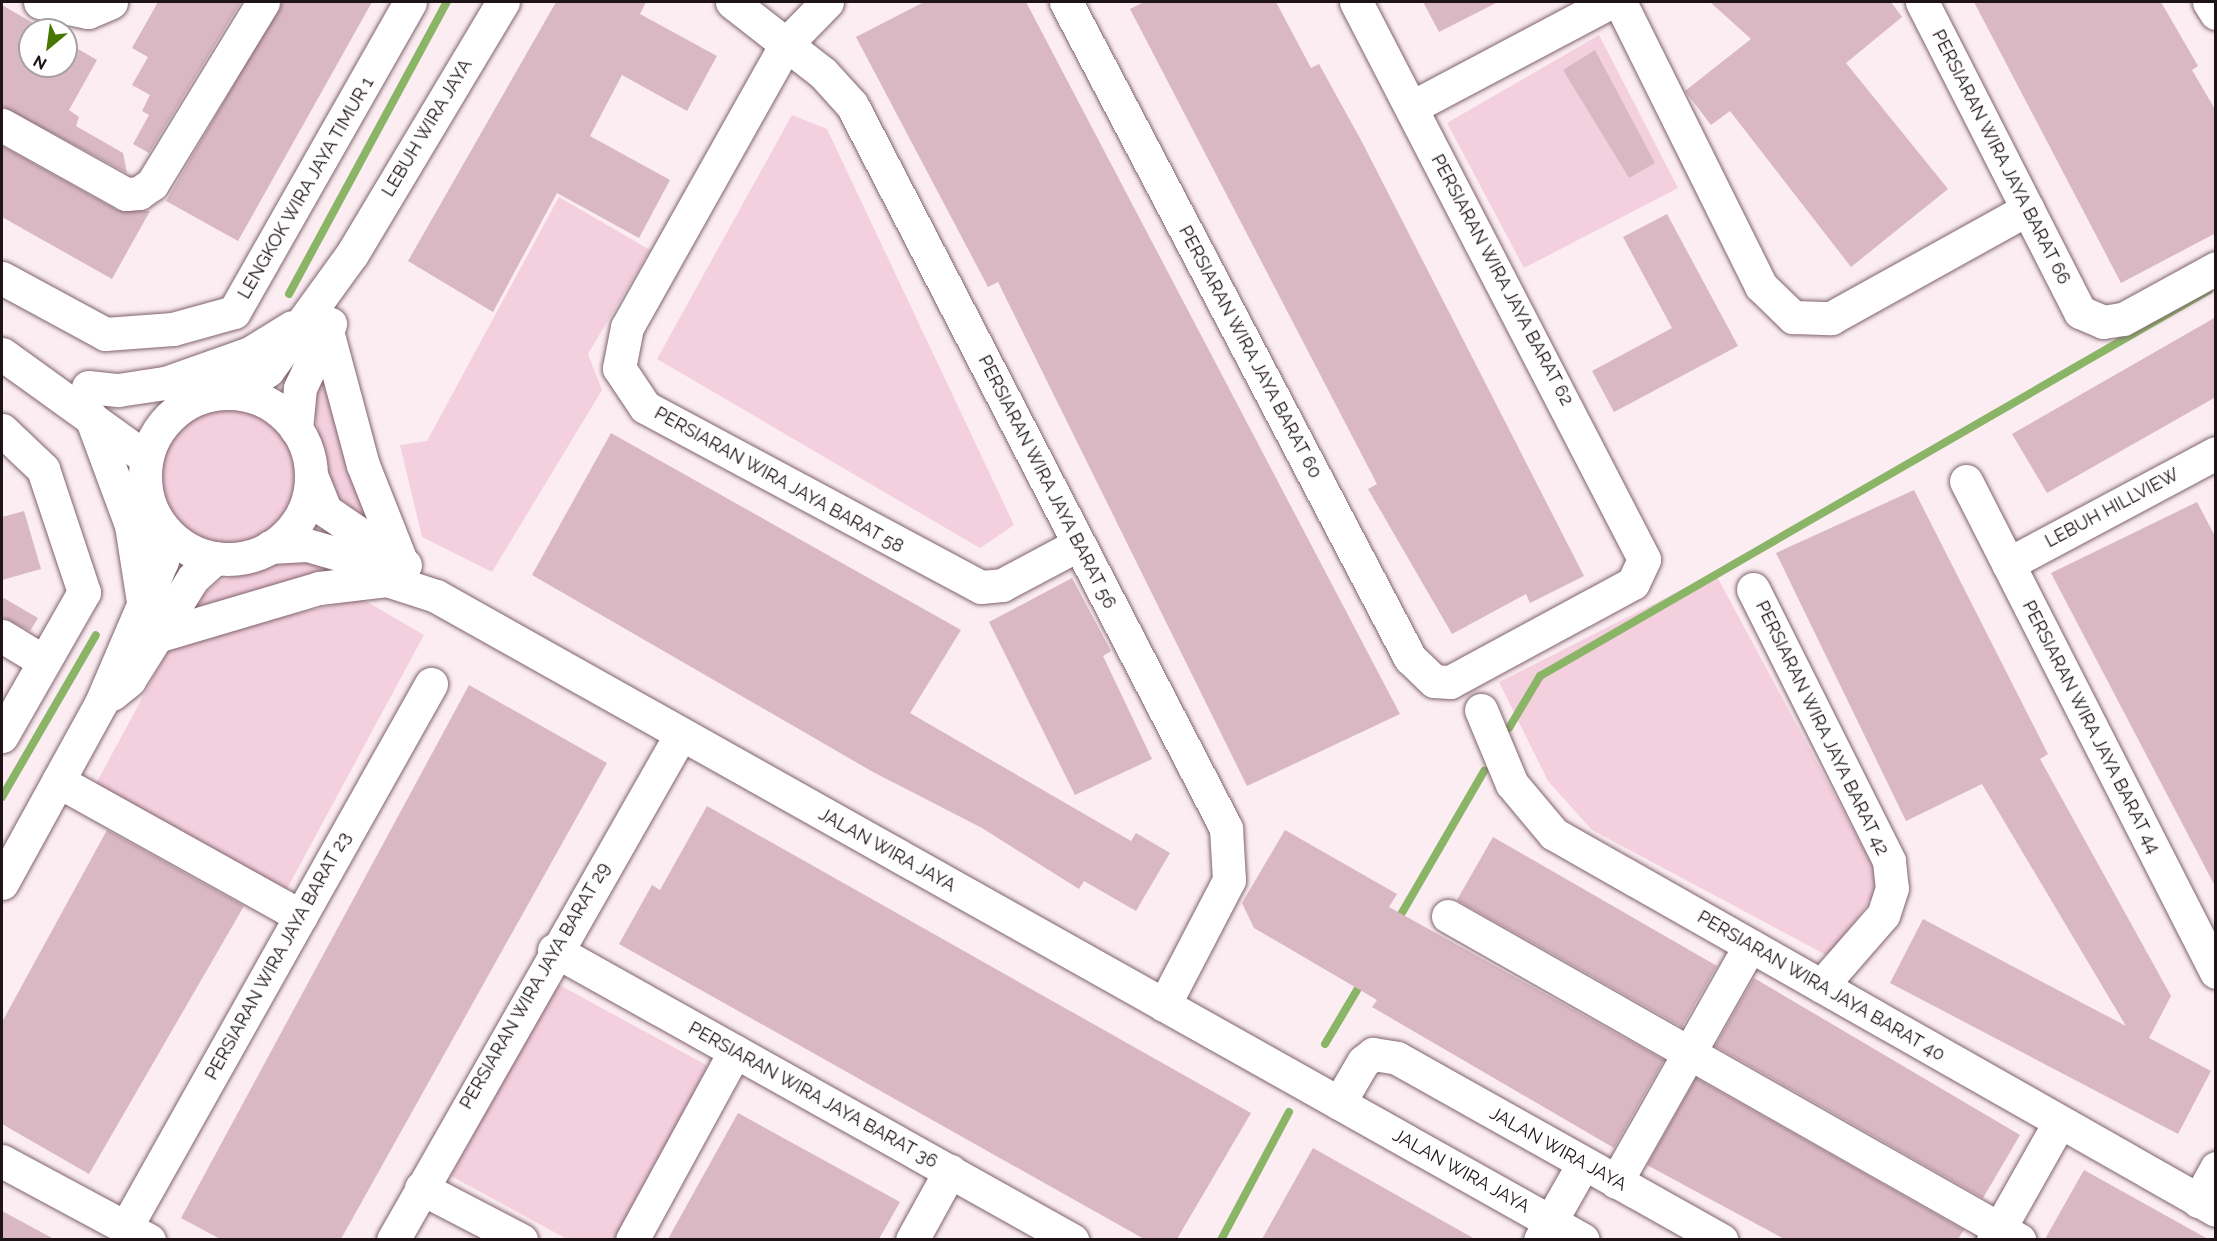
<!DOCTYPE html>
<style>
body{margin:0}
#map{position:relative;width:2217px;height:1241px;overflow:hidden;background:#fbedf2;font-family:Raleway,sans-serif}
div>[style]{position:absolute}
.green>*{inset:0;background:#f4d0de}
.round{border-radius:50%}
.stream>*{height:8px;margin:-4px;padding:0 4px;transform-origin:4px;border-radius:4px;background:#8bb566}
.building>*{inset:0;background:#d9b8c4}
.roads{filter:drop-shadow(0 0 2px #80636e) drop-shadow(0 0 2px #80636e)}
.minor>*{height:33px;margin:-16.5px;padding:0 16.5px;transform-origin:16.5px;border-radius:16.5px;background:#fff}
.minor>.ring{margin:-16.5px;padding:0;box-sizing:content-box;background:none;border:33px solid #fff;border-radius:50%}
span{translate:-50% -50%;white-space:nowrap;text-align:center;line-height:1.15;-webkit-text-stroke:5px #fff;paint-order:stroke}
.street-label{font-size:18px;color:#1e1317}
.frame{position:absolute;inset:0;border:3px solid #1e1317;pointer-events:none}
.north{position:absolute;left:18px;top:18px;width:60px;height:60px;box-sizing:border-box;background:#fff;border:2px solid #a5a1a2;border-radius:50%;rotate:209deg;font-size:16px;font-weight:700;line-height:24px;text-align:center;color:#1e1317}
.north::after{content:'';display:block;margin:auto;width:21px;height:27px;background:#477700;clip-path:polygon(50% 0,100% 100%,50% 72%,0 100%)}
</style>
<div id="map">
<div class="green">
<i style="clip-path:polygon(1599px 35px,1678px 188px,1524px 268px,1447px 123px)"></i>
<i style="clip-path:polygon(792px 115px,827px 129px,1014px 525px,980px 548px,657px 359px)"></i>
<i style="clip-path:polygon(559px 197px,650px 250px,588px 354px,602px 390px,492px 572px,422px 537px,400px 445px,427px 441px)"></i>
<i style="clip-path:polygon(324px 357px,384px 541px,337px 499px,326px 473px,311px 393px)"></i>
<i class="round" style="left:159px;top:406px;width:142px;height:142px"></i>
<i style="clip-path:polygon(290px 558px,311px 559px,353px 574px,180px 615px,218px 582px)"></i>
<i style="clip-path:polygon(1715px 573px,1882px 883px,1830px 957px,1592px 830px,1548px 781px,1499px 682px)"></i>
<i style="clip-path:polygon(362px 599px,424px 635px,282px 898px,91px 793px,173px 641px)"></i>
<i style="clip-path:polygon(556px 983px,708px 1066px,614px 1239px,567px 1239px,451px 1176px)"></i>
</div>
<div class="stream">
<i style="left:289px;top:294px;width:332px;rotate:-61.6deg"></i>
<i style="left:1509px;top:728px;width:61px;rotate:-59.2deg"></i>
<i style="left:1540px;top:676px;width:772px;rotate:-29.98deg"></i>
<i style="left:2px;top:797px;width:187px;rotate:-59.9deg"></i>
<i style="left:1396px;top:923px;width:176px;rotate:-59.9deg"></i>
<i style="left:1325px;top:1044px;width:74px;rotate:-59.3deg"></i>
<i style="left:1221px;top:1240px;width:145px;rotate:-62deg"></i>
</div>
<div class="building">
<i style="clip-path:polygon(158px 2px,241px 2px,149px 153px,133px 144px,149px 115px,142px 111px,150px 95px,132px 85px,148px 57px,132px 48px)"></i>
<i style="clip-path:polygon(282px 2px,372px 2px,238px 241px,166px 201px)"></i>
<i style="clip-path:polygon(556px 2px,646px 2px,640px 14px,717px 56px,687px 111px,622px 75px,590px 136px,670px 180px,639px 238px,557px 193px,493px 312px,408px 261px)"></i>
<i style="clip-path:polygon(924px 2px,1026px 2px,1400px 714px,1247px 786px,998px 282px,988px 287px,856px 37px)"></i>
<i style="clip-path:polygon(1144px 2px,1276px 2px,1311px 68px,1319px 64px,1362px 142px,1584px 576px,1530px 603px,1526px 594px,1452px 634px,1368px 489px,1377px 484px,1130px 9px)"></i>
<i style="clip-path:polygon(1423px 2px,1498px 2px,1439px 32px)"></i>
<i style="clip-path:polygon(1710px 2px,1891px 2px,1902px 17px,1846px 63px,1948px 189px,1851px 267px,1730px 111px,1711px 125px,1685px 91px,1751px 39px)"></i>
<i style="clip-path:polygon(1974px 2px,2161px 2px,2198px 66px,2192px 70px,2216px 111px,2216px 233px,2121px 283px)"></i>
<i style="clip-path:polygon(2px 5px,45px 30px,30px 30px,30px 66px,66px 66px,66px 42px,97px 60px,69px 110px,79px 117px,76px 126px,123px 153px,127px 173px,2px 106px)"></i>
<i style="clip-path:polygon(1595px 50px,1655px 163px,1629px 178px,1563px 70px)"></i>
<i style="clip-path:polygon(2px 146px,117px 210px,150px 211px,112px 279px,2px 217px)"></i>
<i style="clip-path:polygon(1667px 214px,1738px 346px,1614px 412px,1592px 371px,1672px 328px,1623px 237px)"></i>
<i style="clip-path:polygon(2216px 317px,2216px 397px,2047px 493px,2012px 434px)"></i>
<i style="clip-path:polygon(611px 433px,961px 630px,910px 713px,1131px 841px,1136px 833px,1170px 853px,1136px 911px,1084px 881px,1079px 889px,982px 828px,873px 772px,532px 575px)"></i>
<i style="clip-path:polygon(1914px 490px,2048px 754px,2040px 759px,2171px 996px,2149px 1038px,2211px 1071px,2178px 1134px,1890px 983px,1923px 919px,2126px 1026px,1982px 784px,1906px 821px,1776px 553px)"></i>
<i style="clip-path:polygon(2197px 502px,2216px 538px,2216px 888px,2051px 573px)"></i>
<i style="clip-path:polygon(24px 511px,41px 569px,2px 580px,2px 517px)"></i>
<i style="clip-path:polygon(1072px 578px,1111px 651px,1103px 656px,1152px 759px,1075px 795px,989px 622px)"></i>
<i style="clip-path:polygon(2px 597px,38px 618px,30px 631px,2px 617px)"></i>
<i style="clip-path:polygon(469px 685px,607px 763px,341px 1239px,220px 1239px,181px 1218px)"></i>
<i style="clip-path:polygon(707px 806px,1251px 1113px,1177px 1239px,1144px 1239px,619px 944px,652px 885px,660px 890px)"></i>
<i style="clip-path:polygon(107px 830px,244px 906px,89px 1174px,2px 1124px,2px 1022px)"></i>
<i style="clip-path:polygon(1285px 830px,1397px 894px,1389px 907px,1664px 1060px,1614px 1148px,1372px 1007px,1377px 1000px,1254px 928px,1242px 903px)"></i>
<i style="clip-path:polygon(1493px 837px,1717px 966px,1682px 1027px,1457px 900px)"></i>
<i style="clip-path:polygon(1754px 978px,2020px 1135px,1983px 1198px,1715px 1046px)"></i>
<i style="clip-path:polygon(1696px 1078px,1964px 1230px,1958px 1239px,1784px 1239px,1647px 1165px)"></i>
<i style="clip-path:polygon(738px 1113px,900px 1202px,879px 1239px,668px 1239px)"></i>
<i style="clip-path:polygon(1313px 1148px,1441px 1220px,1475px 1239px,1262px 1239px)"></i>
<i style="clip-path:polygon(2084px 1170px,2208px 1239px,2045px 1239px)"></i>
<i style="clip-path:polygon(2px 1211px,54px 1239px,2px 1239px)"></i>
</div>
<div class="roads">
<div class="minor">
<i style="left:40px;top:2px;width:49px;rotate:11.8deg"></i>
<i style="left:88px;top:12px;width:25px;rotate:-23deg"></i>
<i style="left:732px;top:2px;width:115px;rotate:38deg"></i>
<i style="left:823px;top:73px;width:43px;rotate:47.8deg"></i>
<i style="left:852px;top:105px;width:814px;rotate:62.65deg"></i>
<i style="left:1226px;top:828px;width:52px;rotate:86.7deg"></i>
<i style="left:1229px;top:880px;width:141px;rotate:117.5deg"></i>
<i style="left:827px;top:2px;width:59px;rotate:134.3deg"></i>
<i style="left:786px;top:44px;width:325px;rotate:119.3deg"></i>
<i style="left:627px;top:327px;width:42px;rotate:101deg"></i>
<i style="left:619px;top:368px;width:47px;rotate:56.3deg"></i>
<i style="left:645px;top:407px;width:381px;rotate:28.2deg"></i>
<i style="left:981px;top:587px;width:21px;rotate:-5deg"></i>
<i style="left:1002px;top:585px;width:87px;rotate:-28deg"></i>
<i style="left:1066px;top:2px;width:741px;rotate:62.33deg"></i>
<i style="left:1410px;top:658px;width:33px;rotate:44deg"></i>
<i style="left:1434px;top:681px;width:16px;rotate:4deg"></i>
<i style="left:1450px;top:682px;width:208px;rotate:-28.4deg"></i>
<i style="left:1633px;top:583px;width:26px;rotate:-65deg"></i>
<i style="left:1644px;top:559px;width:627px;rotate:-117.34deg"></i>
<i style="left:1620px;top:2px;width:317px;rotate:63.6deg"></i>
<i style="left:1761px;top:286px;width:45px;rotate:44.1deg"></i>
<i style="left:1793px;top:317px;width:38px;rotate:2deg"></i>
<i style="left:1831px;top:318px;width:225px;rotate:-29deg"></i>
<i style="left:1922px;top:2px;width:348px;rotate:63deg"></i>
<i style="left:2080px;top:312px;width:25px;rotate:23deg"></i>
<i style="left:2103px;top:322px;width:20px;rotate:-9deg"></i>
<i style="left:2123px;top:319px;width:106px;rotate:-28.7deg"></i>
<i style="left:2209px;top:2px;width:13px;rotate:58deg"></i>
<i style="left:1412px;top:107px;width:224px;rotate:-27.9deg"></i>
<i style="left:2px;top:125px;width:142px;rotate:29.1deg"></i>
<i style="left:126px;top:194px;width:13px;rotate:-4deg"></i>
<i style="left:139px;top:193px;width:16px;rotate:-35deg"></i>
<i style="left:152px;top:184px;width:213px;rotate:-58.6deg"></i>
<i style="left:2px;top:278px;width:117px;rotate:28.5deg"></i>
<i style="left:105px;top:334px;width:68px;rotate:-4.2deg"></i>
<i style="left:173px;top:329px;width:63px;rotate:-15.6deg"></i>
<i style="left:234px;top:312px;width:356px;rotate:-60.4deg"></i>
<i style="left:327px;top:331px;width:139px;rotate:75deg"></i>
<i style="left:363px;top:465px;width:103px;rotate:68.4deg"></i>
<i style="left:2px;top:354px;width:178px;rotate:35.8deg"></i>
<i style="left:88px;top:387px;width:30px;rotate:6deg"></i>
<i style="left:118px;top:390px;width:48px;rotate:-8.5deg"></i>
<i style="left:165px;top:383px;width:90px;rotate:-19.4deg"></i>
<i style="left:250px;top:353px;width:49px;rotate:-31.8deg"></i>
<i style="left:235px;top:393px;width:40px;rotate:-34.9deg"></i>
<i style="left:268px;top:370px;width:143px;rotate:-54.1deg"></i>
<i style="left:352px;top:254px;width:294px;rotate:-59.1deg"></i>
<i class="ring" style="left:145px;top:393px;width:133px;height:133px"></i>
<i style="left:91px;top:417px;width:115px;rotate:69.7deg"></i>
<i style="left:131px;top:525px;width:78px;rotate:81.1deg"></i>
<i style="left:296px;top:429px;width:41px;rotate:-84.4deg"></i>
<i style="left:300px;top:388px;width:71px;rotate:-64.9deg"></i>
<i style="left:2px;top:430px;width:57px;rotate:43.6deg"></i>
<i style="left:43px;top:469px;width:130px;rotate:71.6deg"></i>
<i style="left:84px;top:592px;width:166px;rotate:119.7deg"></i>
<i style="left:311px;top:475px;width:38px;rotate:68deg"></i>
<i style="left:325px;top:510px;width:97px;rotate:34.5deg"></i>
<i style="left:1966px;top:481px;width:551px;rotate:63.02deg"></i>
<i style="left:270px;top:547px;width:37px;rotate:-3deg"></i>
<i style="left:307px;top:545px;width:36px;rotate:16deg"></i>
<i style="left:342px;top:555px;width:51px;rotate:29.1deg"></i>
<i style="left:387px;top:580px;width:52px;rotate:18.1deg"></i>
<i style="left:436px;top:596px;width:1315px;rotate:29.31deg"></i>
<i style="left:2008px;top:564px;width:236px;rotate:-28.1deg"></i>
<i style="left:1753px;top:589px;width:304px;rotate:63.4deg"></i>
<i style="left:1889px;top:861px;width:27px;rotate:84deg"></i>
<i style="left:1892px;top:888px;width:28px;rotate:108deg"></i>
<i style="left:1883px;top:915px;width:94px;rotate:131.1deg"></i>
<i style="left:2px;top:636px;width:48px;rotate:31.4deg"></i>
<i style="left:157px;top:636px;width:169px;rotate:-16.5deg"></i>
<i style="left:319px;top:588px;width:68px;rotate:-6.7deg"></i>
<i style="left:112px;top:694px;width:22px;rotate:-39deg"></i>
<i style="left:129px;top:680px;width:120px;rotate:-57.9deg"></i>
<i style="left:193px;top:578px;width:30px;rotate:-42deg"></i>
<i style="left:1481px;top:710px;width:80px;rotate:67.3deg"></i>
<i style="left:1512px;top:784px;width:65px;rotate:50deg"></i>
<i style="left:1554px;top:834px;width:761px;rotate:29.6deg"></i>
<i style="left:58px;top:781px;width:278px;rotate:29.1deg"></i>
<i style="left:2px;top:883px;width:205px;rotate:-61.2deg"></i>
<i style="left:101px;top:703px;width:155px;rotate:-66.8deg"></i>
<i style="left:162px;top:561px;width:34px;rotate:-90deg"></i>
<i style="left:1448px;top:916px;width:657px;rotate:29.57deg"></i>
<i style="left:554px;top:950px;width:594px;rotate:29.24deg"></i>
<i style="left:1339px;top:1103px;width:48px;rotate:-59.7deg"></i>
<i style="left:1363px;top:1062px;width:13px;rotate:-39deg"></i>
<i style="left:1373px;top:1054px;width:24px;rotate:9deg"></i>
<i style="left:1397px;top:1058px;width:372px;rotate:29.3deg"></i>
<i style="left:2px;top:1161px;width:167px;rotate:28.3deg"></i>
<i style="left:1616px;top:1182px;width:272px;rotate:-60.5deg"></i>
<i style="left:421px;top:1188px;width:113px;rotate:27.5deg"></i>
<i style="left:2198px;top:1201px;width:38px;rotate:-61deg"></i>
<i style="left:126px;top:1227px;width:623px;rotate:-60.68deg"></i>
<i style="left:393px;top:1240px;width:582px;rotate:-60.35deg"></i>
<i style="left:632px;top:1240px;width:215px;rotate:-61.4deg"></i>
<i style="left:912px;top:1240px;width:79px;rotate:-61.2deg"></i>
<i style="left:1540px;top:1240px;width:87px;rotate:-60.5deg"></i>
<i style="left:1993px;top:1240px;width:134px;rotate:-60.6deg"></i>
</div>
</div>
<div class="street-label">
<span style="left:427px;top:128px;rotate:-59deg">LEBUH WIRA JAYA</span>
<span style="left:2001px;top:157px;rotate:63deg">PERSIARAN WIRA JAYA BARAT 66</span>
<span style="left:306px;top:188px;rotate:-60deg">LENGKOK WIRA JAYA TIMUR 1</span>
<span style="left:1502px;top:280px;rotate:62deg">PERSIARAN WIRA JAYA BARAT 62</span>
<span style="left:1250px;top:352px;rotate:62deg">PERSIARAN WIRA JAYA BARAT 60</span>
<span style="left:779px;top:480px;rotate:29deg">PERSIARAN WIRA JAYA BARAT 58</span>
<span style="left:1047px;top:482px;rotate:63deg">PERSIARAN WIRA JAYA BARAT 56</span>
<span style="left:2112px;top:508px;rotate:-28deg">LEBUH HILLVIEW</span>
<span style="left:2091px;top:727px;rotate:63deg">PERSIARAN WIRA JAYA BARAT 44</span>
<span style="left:1822px;top:728px;rotate:64deg">PERSIARAN WIRA JAYA BARAT 42</span>
<span style="left:887px;top:850px;rotate:29deg">JALAN WIRA JAYA</span>
<span style="left:278px;top:956px;rotate:-61deg">PERSIARAN WIRA JAYA BARAT 23</span>
<span style="left:535px;top:986px;rotate:-60deg">PERSIARAN WIRA JAYA BARAT 29</span>
<span style="left:1821px;top:986px;rotate:30deg">PERSIARAN WIRA JAYA BARAT 40</span>
<span style="left:813px;top:1095px;rotate:29deg">PERSIARAN WIRA JAYA BARAT 36</span>
<span style="left:1558px;top:1149px;rotate:29deg">JALAN WIRA JAYA</span>
<span style="left:1461px;top:1171px;rotate:29deg">JALAN WIRA JAYA</span>
</div>
<div class="frame"></div>
<div class="north">N</div>
</div>
